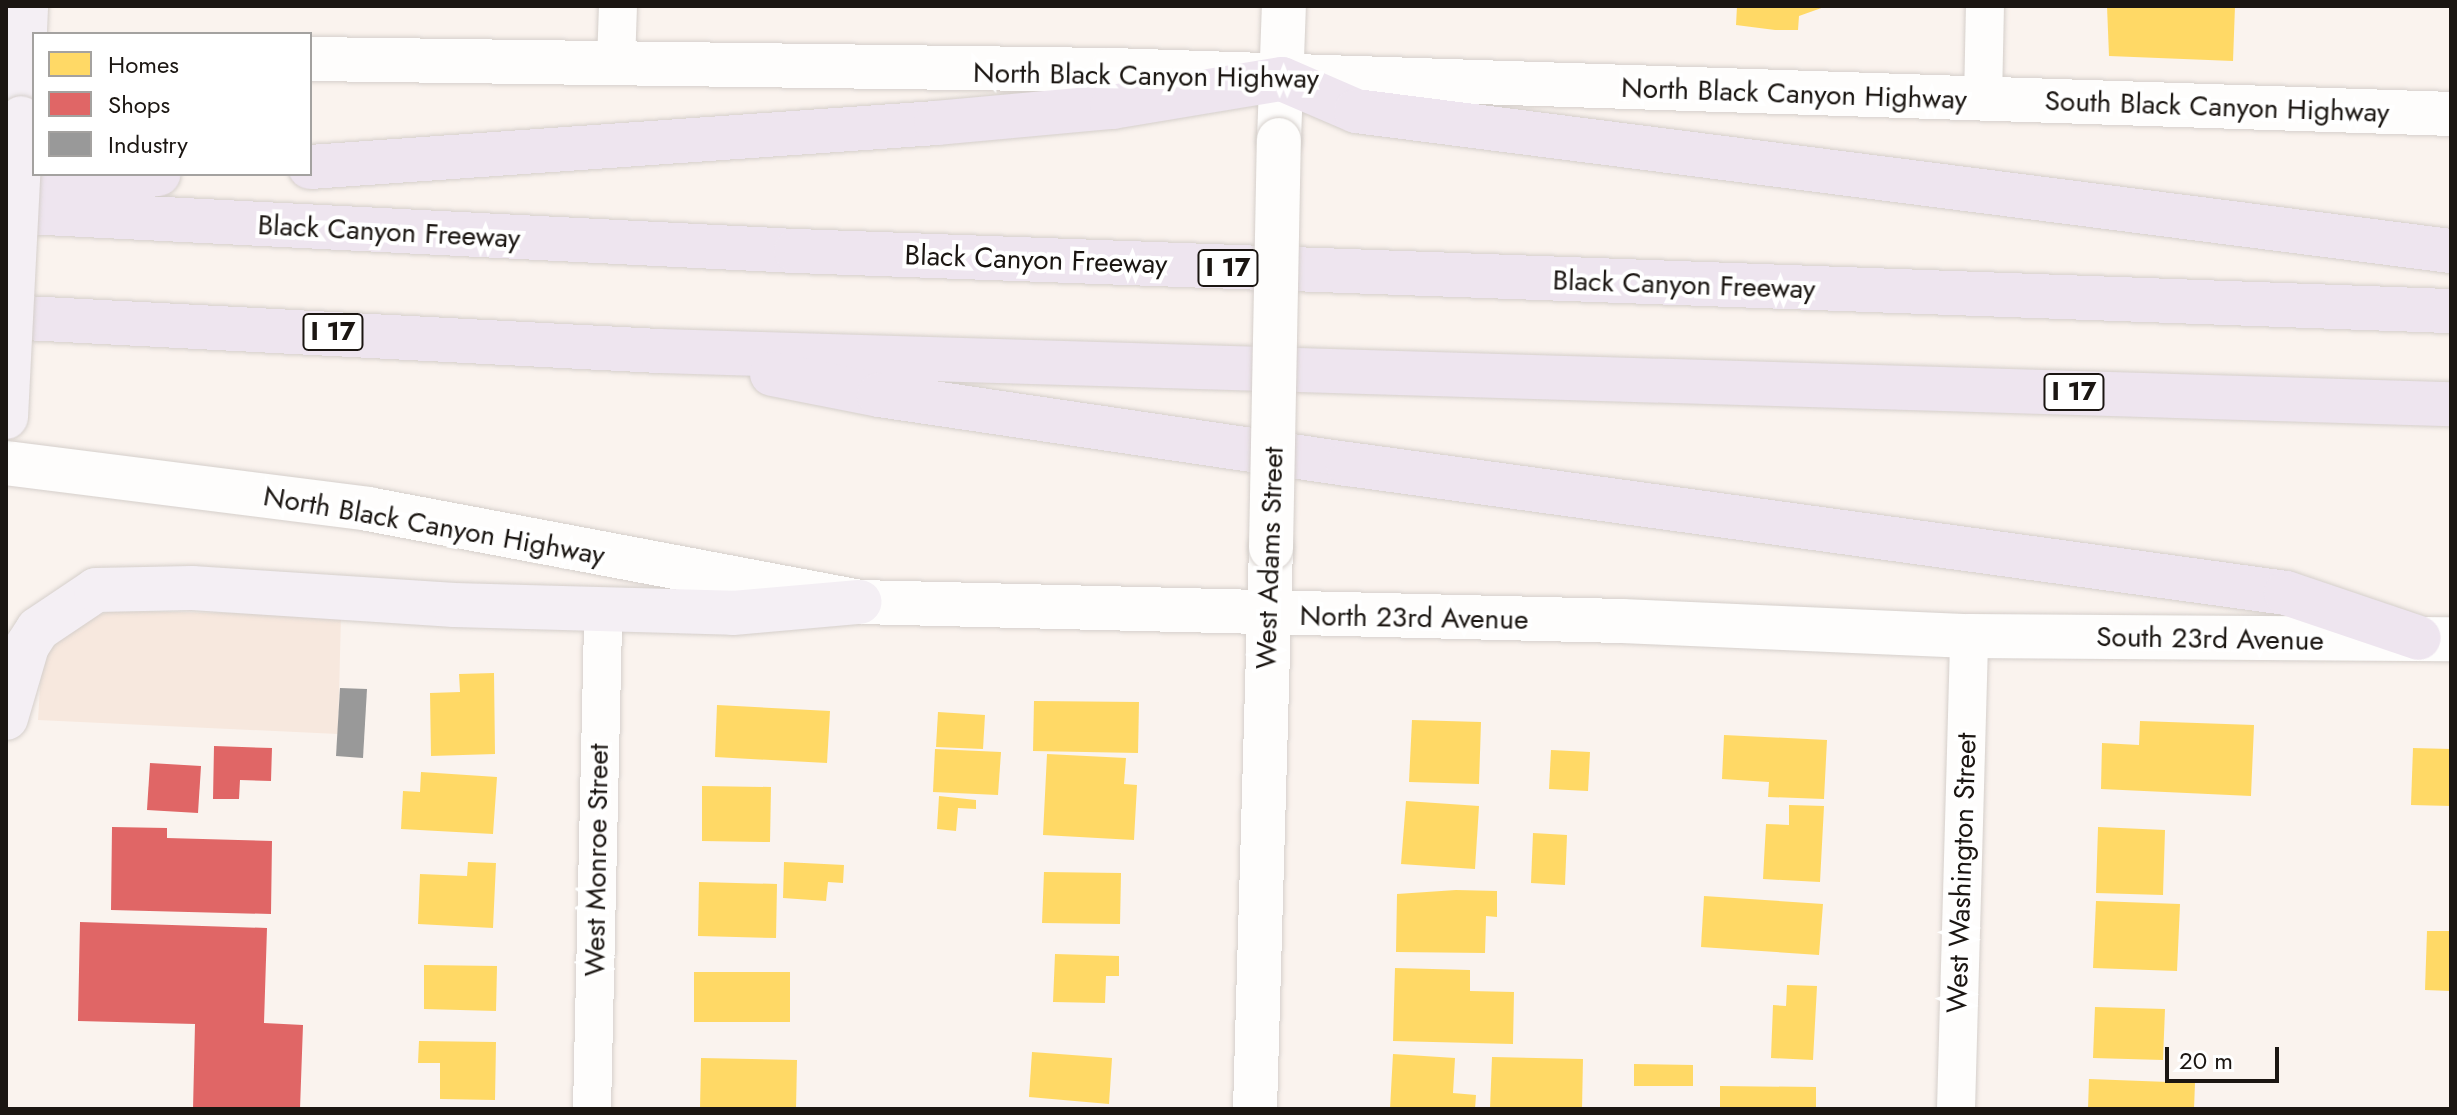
<!DOCTYPE html>
<style>
body{margin:0}
#map{position:relative;width:2457px;height:1115px;overflow:hidden;background:#faf3ee;font-family:Jost,sans-serif}
div>[style]{position:absolute}
.industrial>*{inset:0;background:#f7e8de}
.homes>*{inset:0;background:#ffd966}
.shops>*{inset:0;background:#e06666}
.industry>*{inset:0;background:#999}
.roads{filter:drop-shadow(0 0 2px #d5cfcb) drop-shadow(0 0 2px #d5cfcb)}
.street>*{height:38px;margin:-19px;padding:0 19px;transform-origin:19px;border-radius:19px;background:#fefdfc}
.secondary>*{height:44px;margin:-22px;padding:0 22px;transform-origin:22px;border-radius:22px;background:#fefdfc}
.primary>*{height:44px;margin:-22px;padding:0 22px;transform-origin:22px;border-radius:22px;background:#f4eff4}
.highway>*{height:44px;margin:-22px;padding:0 22px;transform-origin:22px;border-radius:22px;background:#eee5ef}
.bridges{filter:drop-shadow(0 0 2px #d5cfcb) drop-shadow(0 0 2px #d5cfcb)}
.secondary-bridge>*{height:44px;margin:-22px;padding:0 22px;transform-origin:22px;border-radius:22px;background:#fefdfc}
.primary-bridge>*{height:44px;margin:-22px;padding:0 22px;transform-origin:22px;border-radius:22px;background:#f4eff4}
span{translate:-50% -50%;white-space:nowrap;text-align:center;line-height:1.15;-webkit-text-stroke:8px #fff;paint-order:stroke}
.shield-label span{padding:2px 6px;background:#fff;border:2px solid;border-radius:6px;-webkit-text-stroke-width:0}
.shield-label{font-size:26px;color:#1b1612;font-weight:700}
.street-label{font-size:28px;color:#1b1612}
.frame{position:absolute;inset:0;border:8px solid #1b1612;pointer-events:none}
.legend{position:absolute;left:32px;top:32px;width:280px;height:144px;box-sizing:border-box;background:#fff;border:2px solid #a4a2a0;margin:0;padding:10px 14px;list-style:none;font-size:24px;color:#1b1612}
.legend li{display:flex;align-items:center;gap:16px;height:40px}
.legend b{width:40px;border:2px solid #a4a2a0}
.scale{position:absolute;left:2165px;top:1047px;width:114px;height:36px;box-sizing:border-box;border:4px solid #1b1612;border-top:0;padding-left:10px;font-size:24px;line-height:28px;white-space:nowrap;color:#1b1612;-webkit-text-stroke:6px #fff;paint-order:stroke}
</style>
<div id="map">
<div class="industrial">
<i style="clip-path:polygon(110px 611px,341px 615px,338px 734px,38px 720px,41px 671px,51px 646px,79px 623px)"></i>
</div>
<div class="homes">
<i style="clip-path:polygon(1737px 6px,1827px 6px,1799px 16px,1798px 30px,1775px 30px,1736px 25px)"></i>
<i style="clip-path:polygon(2107px 6px,2235px 6px,2233px 61px,2109px 56px)"></i>
<i style="clip-path:polygon(494px 673px,495px 754px,431px 756px,430px 693px,460px 692px,459px 674px)"></i>
<i style="clip-path:polygon(1034px 701px,1139px 702px,1138px 753px,1033px 751px)"></i>
<i style="clip-path:polygon(717px 705px,830px 711px,827px 763px,715px 757px)"></i>
<i style="clip-path:polygon(938px 712px,985px 715px,983px 749px,936px 747px)"></i>
<i style="clip-path:polygon(1412px 720px,1481px 722px,1479px 784px,1409px 782px)"></i>
<i style="clip-path:polygon(2140px 721px,2254px 725px,2251px 796px,2101px 789px,2102px 743px,2139px 745px)"></i>
<i style="clip-path:polygon(1724px 735px,1827px 740px,1824px 799px,1768px 797px,1769px 782px,1722px 779px)"></i>
<i style="clip-path:polygon(2413px 748px,2451px 749px,2451px 806px,2411px 805px)"></i>
<i style="clip-path:polygon(935px 749px,1001px 752px,998px 795px,933px 792px)"></i>
<i style="clip-path:polygon(1551px 750px,1590px 752px,1588px 791px,1549px 789px)"></i>
<i style="clip-path:polygon(1047px 754px,1126px 758px,1124px 784px,1137px 785px,1134px 840px,1043px 835px)"></i>
<i style="clip-path:polygon(421px 772px,497px 777px,493px 834px,401px 829px,403px 791px,420px 792px)"></i>
<i style="clip-path:polygon(702px 786px,771px 787px,770px 842px,702px 841px)"></i>
<i style="clip-path:polygon(939px 796px,976px 800px,976px 809px,958px 808px,956px 831px,937px 829px)"></i>
<i style="clip-path:polygon(1406px 801px,1479px 806px,1475px 869px,1401px 864px)"></i>
<i style="clip-path:polygon(1789px 805px,1824px 806px,1820px 882px,1763px 879px,1766px 824px,1789px 825px)"></i>
<i style="clip-path:polygon(2098px 827px,2165px 830px,2163px 895px,2096px 893px)"></i>
<i style="clip-path:polygon(1533px 833px,1567px 835px,1565px 885px,1531px 883px)"></i>
<i style="clip-path:polygon(468px 862px,496px 863px,493px 928px,418px 924px,420px 874px,467px 876px)"></i>
<i style="clip-path:polygon(784px 862px,844px 865px,843px 883px,828px 882px,826px 901px,783px 898px)"></i>
<i style="clip-path:polygon(1044px 872px,1121px 873px,1120px 924px,1042px 923px)"></i>
<i style="clip-path:polygon(699px 882px,777px 884px,776px 938px,698px 936px)"></i>
<i style="clip-path:polygon(1456px 890px,1497px 891px,1497px 917px,1486px 916px,1485px 953px,1396px 952px,1397px 894px)"></i>
<i style="clip-path:polygon(1704px 896px,1823px 904px,1819px 955px,1701px 947px)"></i>
<i style="clip-path:polygon(2096px 901px,2180px 904px,2177px 971px,2093px 968px)"></i>
<i style="clip-path:polygon(2427px 931px,2451px 931px,2451px 991px,2425px 990px)"></i>
<i style="clip-path:polygon(1055px 954px,1119px 956px,1119px 976px,1106px 976px,1105px 1003px,1053px 1002px)"></i>
<i style="clip-path:polygon(424px 965px,497px 966px,496px 1011px,424px 1009px)"></i>
<i style="clip-path:polygon(1395px 968px,1470px 970px,1470px 991px,1514px 992px,1513px 1044px,1393px 1041px)"></i>
<i style="clip-path:polygon(694px 972px,790px 972px,790px 1022px,694px 1022px)"></i>
<i style="clip-path:polygon(1787px 985px,1817px 986px,1813px 1060px,1771px 1058px,1773px 1005px,1786px 1006px)"></i>
<i style="clip-path:polygon(2095px 1007px,2165px 1009px,2163px 1060px,2093px 1058px)"></i>
<i style="clip-path:polygon(419px 1041px,496px 1042px,495px 1100px,440px 1099px,440px 1063px,418px 1063px)"></i>
<i style="clip-path:polygon(1032px 1052px,1112px 1058px,1109px 1104px,1029px 1097px)"></i>
<i style="clip-path:polygon(1393px 1054px,1455px 1058px,1453px 1093px,1476px 1095px,1475px 1109px,1390px 1109px)"></i>
<i style="clip-path:polygon(1492px 1057px,1583px 1059px,1582px 1109px,1490px 1109px)"></i>
<i style="clip-path:polygon(701px 1058px,797px 1060px,796px 1109px,700px 1109px)"></i>
<i style="clip-path:polygon(1634px 1064px,1693px 1065px,1693px 1086px,1634px 1086px)"></i>
<i style="clip-path:polygon(2089px 1079px,2195px 1083px,2194px 1109px,2088px 1109px)"></i>
<i style="clip-path:polygon(1720px 1086px,1816px 1087px,1816px 1109px,1720px 1109px)"></i>
</div>
<div class="shops">
<i style="clip-path:polygon(214px 746px,272px 748px,271px 781px,240px 780px,239px 799px,213px 799px)"></i>
<i style="clip-path:polygon(150px 763px,201px 766px,198px 813px,147px 810px)"></i>
<i style="clip-path:polygon(112px 827px,167px 828px,167px 838px,272px 841px,271px 914px,111px 910px)"></i>
<i style="clip-path:polygon(80px 922px,267px 928px,264px 1023px,303px 1025px,300px 1109px,193px 1109px,195px 1024px,78px 1021px)"></i>
</div>
<div class="industry">
<i style="clip-path:polygon(340px 688px,367px 689px,363px 758px,336px 756px)"></i>
</div>
<div class="roads">
<div class="street">
<i style="left:616px;top:63px;width:57px;rotate:-88deg"></i>
<i style="left:1983px;top:100px;width:94px;rotate:-88.8deg"></i>
<i style="left:592px;top:1109px;width:499px;rotate:-88.7deg"></i>
<i style="left:1956px;top:1109px;width:473px;rotate:-88.4deg"></i>
</div>
<div class="secondary">
<i style="left:310px;top:59px;width:802px;rotate:0.79deg"></i>
<i style="left:1112px;top:70px;width:1340px;rotate:1.88deg"></i>
<i style="left:1279px;top:140px;width:134px;rotate:-87.9deg"></i>
<i style="left:6px;top:463px;width:365px;rotate:7.2deg"></i>
<i style="left:368px;top:509px;width:501px;rotate:10.7deg"></i>
<i style="left:860px;top:602px;width:762px;rotate:1.43deg"></i>
<i style="left:1622px;top:621px;width:347px;rotate:2.5deg"></i>
<i style="left:1969px;top:636px;width:482px;rotate:0.4deg"></i>
<i style="left:1255px;top:1109px;width:561px;rotate:-88.37deg"></i>
</div>
<div class="primary">
<i style="left:21px;top:118px;width:112px;rotate:-87.4deg"></i>
<i style="left:6px;top:718px;width:75px;rotate:-73.7deg"></i>
<i style="left:27px;top:646px;width:20px;rotate:-57deg"></i>
<i style="left:38px;top:629px;width:70px;rotate:-33.9deg"></i>
<i style="left:96px;top:590px;width:96px;rotate:-1.2deg"></i>
<i style="left:192px;top:588px;width:263px;rotate:3.7deg"></i>
<i style="left:454px;top:605px;width:279px;rotate:1.6deg"></i>
<i style="left:733px;top:613px;width:127px;rotate:-5deg"></i>
</div>
<div class="highway">
<i style="left:310px;top:167px;width:628px;rotate:-4.02deg"></i>
<i style="left:936px;top:123px;width:177px;rotate:-5.2deg"></i>
<i style="left:1112px;top:107px;width:172px;rotate:-9.4deg"></i>
<i style="left:1282px;top:79px;width:81px;rotate:23.4deg"></i>
<i style="left:1356px;top:111px;width:1104px;rotate:7.29deg"></i>
<i style="left:6px;top:187px;width:153px;rotate:-4.9deg"></i>
<i style="left:6px;top:211px;width:791px;rotate:2.9deg"></i>
<i style="left:796px;top:251px;width:1656px;rotate:2.08deg"></i>
<i style="left:6px;top:317px;width:655px;rotate:2.98deg"></i>
<i style="left:660px;top:351px;width:1792px;rotate:1.7deg"></i>
<i style="left:772px;top:374px;width:109px;rotate:11.1deg"></i>
<i style="left:879px;top:395px;width:474px;rotate:8.4deg"></i>
<i style="left:1348px;top:464px;width:947px;rotate:7.83deg"></i>
<i style="left:2286px;top:593px;width:140px;rotate:18.7deg"></i>
</div>
</div>
<div class="bridges">
<div class="secondary-bridge">
<i style="left:1271px;top:548px;width:408px;rotate:-88.9deg"></i>
</div>
<div class="primary-bridge">
<i style="left:6px;top:417px;width:299px;rotate:-87.1deg"></i>
</div>
</div>
<div class="shield-label">
<span style="left:1228px;top:268px">I 17</span>
<span style="left:333px;top:332px">I 17</span>
<span style="left:2074px;top:392px">I 17</span>
</div>
<div class="street-label">
<span style="left:1146px;top:76px;rotate:1deg">North Black Canyon Highway</span>
<span style="left:1794px;top:94px;rotate:2deg">North Black Canyon Highway</span>
<span style="left:2217px;top:107px;rotate:2deg">South Black Canyon Highway</span>
<span style="left:389px;top:232px;rotate:3deg">Black Canyon Freeway</span>
<span style="left:1036px;top:260px;rotate:2deg">Black Canyon Freeway</span>
<span style="left:1684px;top:285px;rotate:2deg">Black Canyon Freeway</span>
<span style="left:434px;top:526px;rotate:10deg">North Black Canyon Highway</span>
<span style="left:1270px;top:558px;rotate:-88deg">West Adams Street</span>
<span style="left:1414px;top:618px;rotate:1deg">North 23rd Avenue</span>
<span style="left:2210px;top:639px;rotate:1deg">South 23rd Avenue</span>
<span style="left:597px;top:860px;rotate:-89deg">West Monroe Street</span>
<span style="left:1962px;top:873px;rotate:-88deg">West Washington Street</span>
</div>
<div class="frame"></div>
<ul class="legend">
<li><b style="height:22px;background:#ffd966"></b>Homes</li>
<li><b style="height:22px;background:#e06666"></b>Shops</li>
<li><b style="height:22px;background:#999"></b>Industry</li>
</ul>
<div class="scale">20 m</div>
</div>
